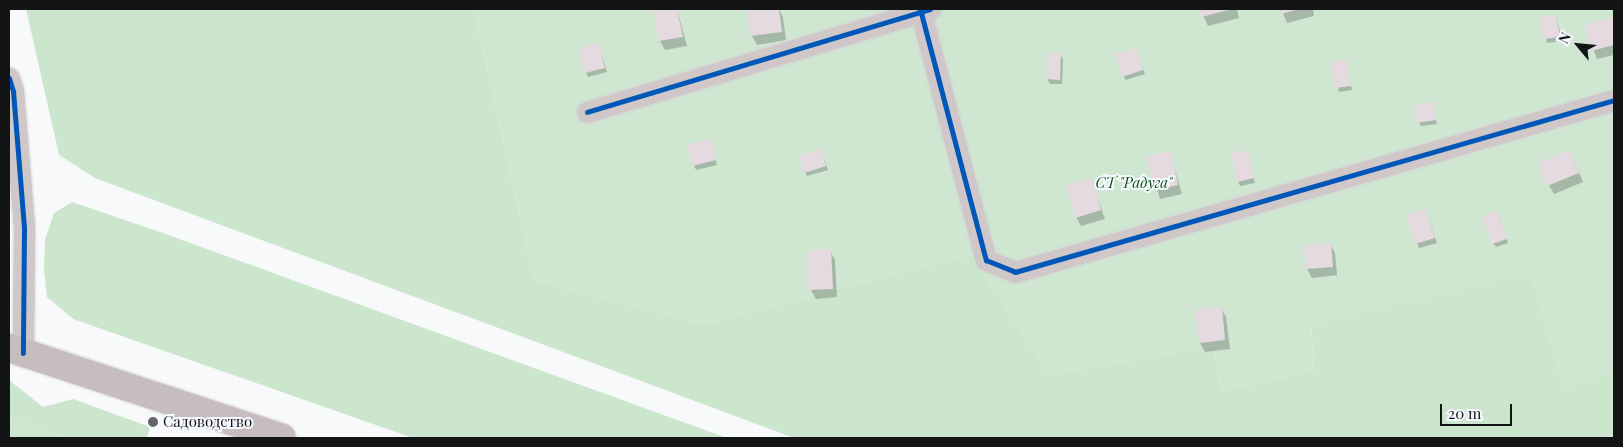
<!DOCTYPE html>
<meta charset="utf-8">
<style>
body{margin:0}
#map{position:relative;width:1623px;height:447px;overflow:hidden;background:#f7f9fb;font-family:"Playfair Display",serif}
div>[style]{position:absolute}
.green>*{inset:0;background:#cfe6d1}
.forest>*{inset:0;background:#cce6cd}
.shadow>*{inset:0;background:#0003}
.building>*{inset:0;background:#e4dae0}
.roads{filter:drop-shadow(0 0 1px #d3d4d6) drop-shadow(0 0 1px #d3d4d6)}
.minor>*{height:21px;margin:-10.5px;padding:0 10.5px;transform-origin:10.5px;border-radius:10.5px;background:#d0c7c8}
.secondary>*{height:28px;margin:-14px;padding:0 14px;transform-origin:14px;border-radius:14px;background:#c7bdbf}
.cycleway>*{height:5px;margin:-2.5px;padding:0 2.5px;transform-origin:2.5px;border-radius:2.5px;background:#0057b8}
.dots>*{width:14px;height:14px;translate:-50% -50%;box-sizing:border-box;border:2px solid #f5f8fd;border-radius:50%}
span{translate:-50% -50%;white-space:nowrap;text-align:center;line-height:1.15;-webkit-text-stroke:4px #f5f8fd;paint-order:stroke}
.park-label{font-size:15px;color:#115319;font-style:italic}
.poi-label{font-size:15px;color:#131416}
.left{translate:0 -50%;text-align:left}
.frame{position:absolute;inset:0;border:10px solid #131416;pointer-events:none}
.north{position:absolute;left:1553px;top:20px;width:50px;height:50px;-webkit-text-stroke:4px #f5f8fd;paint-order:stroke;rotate:298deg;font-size:14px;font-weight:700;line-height:20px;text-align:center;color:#131416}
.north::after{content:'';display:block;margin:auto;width:18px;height:22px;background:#131416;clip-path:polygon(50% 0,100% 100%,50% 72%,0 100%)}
.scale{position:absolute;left:1440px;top:404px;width:72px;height:22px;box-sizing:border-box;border:2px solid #131416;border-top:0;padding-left:6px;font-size:15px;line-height:18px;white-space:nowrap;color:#131416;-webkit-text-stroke:4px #f5f8fd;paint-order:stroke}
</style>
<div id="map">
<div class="green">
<i style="clip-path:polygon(474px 9px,1614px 9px,1614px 370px,1563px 390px,1311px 324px,1314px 370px,1221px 391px,1213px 346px,1050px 374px,971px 254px,704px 324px,534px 280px)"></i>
<i style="clip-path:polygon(9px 407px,99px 438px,9px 438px)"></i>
</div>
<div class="forest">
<i style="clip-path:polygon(26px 9px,474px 9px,534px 280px,704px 324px,971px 254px,1050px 374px,1213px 346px,1221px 391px,1314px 370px,1311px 324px,1530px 274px,1563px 389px,1614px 370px,1614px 438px,794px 438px,95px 178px,59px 155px)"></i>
<i style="clip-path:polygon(72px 202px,163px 233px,727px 438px,413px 438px,73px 319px,47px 297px,44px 270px,45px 240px,54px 213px)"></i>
<i style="clip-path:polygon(9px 380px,43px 407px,73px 399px,150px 427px,147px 438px,71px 438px,9px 416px)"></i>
</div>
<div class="shadow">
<i style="clip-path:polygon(677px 9px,687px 46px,665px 50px,660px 41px,654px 11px)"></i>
<i style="clip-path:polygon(779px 9px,783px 17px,786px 40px,757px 45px,752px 36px,748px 12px)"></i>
<i style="clip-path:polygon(1200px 9px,1237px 9px,1239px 18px,1208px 26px)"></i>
<i style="clip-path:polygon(1281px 9px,1313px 9px,1314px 16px,1287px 23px)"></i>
<i style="clip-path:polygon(1556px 15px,1562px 41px,1547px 43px,1541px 17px)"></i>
<i style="clip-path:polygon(1614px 18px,1614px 55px,1597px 59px,1585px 26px)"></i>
<i style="clip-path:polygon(599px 45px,607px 72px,588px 77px,586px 72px)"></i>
<i style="clip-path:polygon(1135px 49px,1145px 74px,1126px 80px,1123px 76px)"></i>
<i style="clip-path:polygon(1048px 55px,1061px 55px,1063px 60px,1062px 84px,1050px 84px,1047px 79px)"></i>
<i style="clip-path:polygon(1345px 60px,1352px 90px,1339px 92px,1332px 63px)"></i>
<i style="clip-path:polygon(1432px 103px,1437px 124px,1421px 126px,1419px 122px)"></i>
<i style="clip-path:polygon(710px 140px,717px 165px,696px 170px,694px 165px)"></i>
<i style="clip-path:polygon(821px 151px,828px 170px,807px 176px,805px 172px)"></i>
<i style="clip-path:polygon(1247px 151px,1255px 183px,1240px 186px,1238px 181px)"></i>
<i style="clip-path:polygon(1570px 151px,1583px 182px,1554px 194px,1549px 185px)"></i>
<i style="clip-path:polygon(1170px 153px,1182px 194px,1160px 199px,1148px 157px)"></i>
<i style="clip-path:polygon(1091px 180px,1105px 219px,1081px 226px,1076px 217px)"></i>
<i style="clip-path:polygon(1426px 210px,1437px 243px,1419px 248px,1408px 216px)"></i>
<i style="clip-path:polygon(1499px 216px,1508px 243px,1496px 247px,1493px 243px)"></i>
<i style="clip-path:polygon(1330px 244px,1335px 253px,1337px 275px,1312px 278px,1307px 269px,1305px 247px)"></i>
<i style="clip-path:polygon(830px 251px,835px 260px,837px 297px,816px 299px,811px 290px)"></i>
<i style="clip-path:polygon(1221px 308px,1226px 317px,1230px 349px,1205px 352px,1200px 343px)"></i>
</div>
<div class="building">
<i style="clip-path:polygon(658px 9px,677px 9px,683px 37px,659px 41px,653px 10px)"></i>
<i style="clip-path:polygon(763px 9px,779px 9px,782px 32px,750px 36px,747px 11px)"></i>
<i style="clip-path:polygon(1199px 9px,1233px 9px,1201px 17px)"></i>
<i style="clip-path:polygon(1280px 9px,1300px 9px,1281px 14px)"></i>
<i style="clip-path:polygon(1556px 14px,1560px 37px,1544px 39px,1540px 16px)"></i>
<i style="clip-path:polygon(1614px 17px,1614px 45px,1591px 51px,1584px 25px)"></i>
<i style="clip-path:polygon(599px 43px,605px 68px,585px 73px,579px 49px)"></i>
<i style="clip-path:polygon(1136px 48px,1143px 70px,1122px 77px,1115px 54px)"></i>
<i style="clip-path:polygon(1047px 53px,1061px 54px,1060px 80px,1046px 79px)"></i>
<i style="clip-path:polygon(1346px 59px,1351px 86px,1335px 88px,1330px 62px)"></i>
<i style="clip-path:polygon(1433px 102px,1436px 120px,1417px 123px,1415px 104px)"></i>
<i style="clip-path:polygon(711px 139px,716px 160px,692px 166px,687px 144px)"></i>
<i style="clip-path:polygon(821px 149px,826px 166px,804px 173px,799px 156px)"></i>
<i style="clip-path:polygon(1248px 150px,1254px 178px,1237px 182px,1231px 154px)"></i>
<i style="clip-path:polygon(1570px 150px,1579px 173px,1547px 186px,1538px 163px)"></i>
<i style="clip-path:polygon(1171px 151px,1178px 185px,1154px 190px,1146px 156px)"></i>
<i style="clip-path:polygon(1092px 178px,1101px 210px,1075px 218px,1066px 185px)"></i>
<i style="clip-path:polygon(1426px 209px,1435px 238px,1415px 244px,1406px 215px)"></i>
<i style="clip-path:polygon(1497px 210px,1507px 239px,1492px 244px,1482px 216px)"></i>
<i style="clip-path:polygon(1331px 243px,1333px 267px,1306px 269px,1303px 246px)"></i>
<i style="clip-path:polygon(831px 249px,833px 289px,809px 290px,807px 251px)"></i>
<i style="clip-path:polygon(1222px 307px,1225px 340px,1199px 343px,1195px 310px)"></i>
</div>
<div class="roads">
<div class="minor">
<i style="left:920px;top:9px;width:260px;rotate:75.3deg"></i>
<i style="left:986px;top:260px;width:31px;rotate:22deg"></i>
<i style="left:1015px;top:272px;width:623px;rotate:-16.02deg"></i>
<i style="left:9px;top:78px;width:14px;rotate:73deg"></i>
<i style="left:13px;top:91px;width:138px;rotate:85.4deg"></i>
<i style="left:24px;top:229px;width:124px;rotate:90.5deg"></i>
<i style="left:587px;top:112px;width:358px;rotate:-16.7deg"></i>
</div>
<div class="secondary">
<i style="left:9px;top:348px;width:287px;rotate:18.2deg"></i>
</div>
</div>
<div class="cycleway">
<i style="left:920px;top:9px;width:260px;rotate:75.3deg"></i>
<i style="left:986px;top:260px;width:31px;rotate:22deg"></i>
<i style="left:1015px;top:272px;width:623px;rotate:-16.02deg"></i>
<i style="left:9px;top:78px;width:14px;rotate:73deg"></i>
<i style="left:13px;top:91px;width:138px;rotate:85.4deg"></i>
<i style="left:24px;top:229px;width:124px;rotate:90.5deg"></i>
<i style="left:587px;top:112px;width:358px;rotate:-16.7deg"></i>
</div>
<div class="dots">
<i style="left:153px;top:422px;background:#636466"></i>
</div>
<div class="park-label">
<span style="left:1134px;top:183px">СТ "Радуга"</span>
</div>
<div class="poi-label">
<span class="left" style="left:163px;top:422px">Садоводство</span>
</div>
<div class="frame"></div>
<div class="north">N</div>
<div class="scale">20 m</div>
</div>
